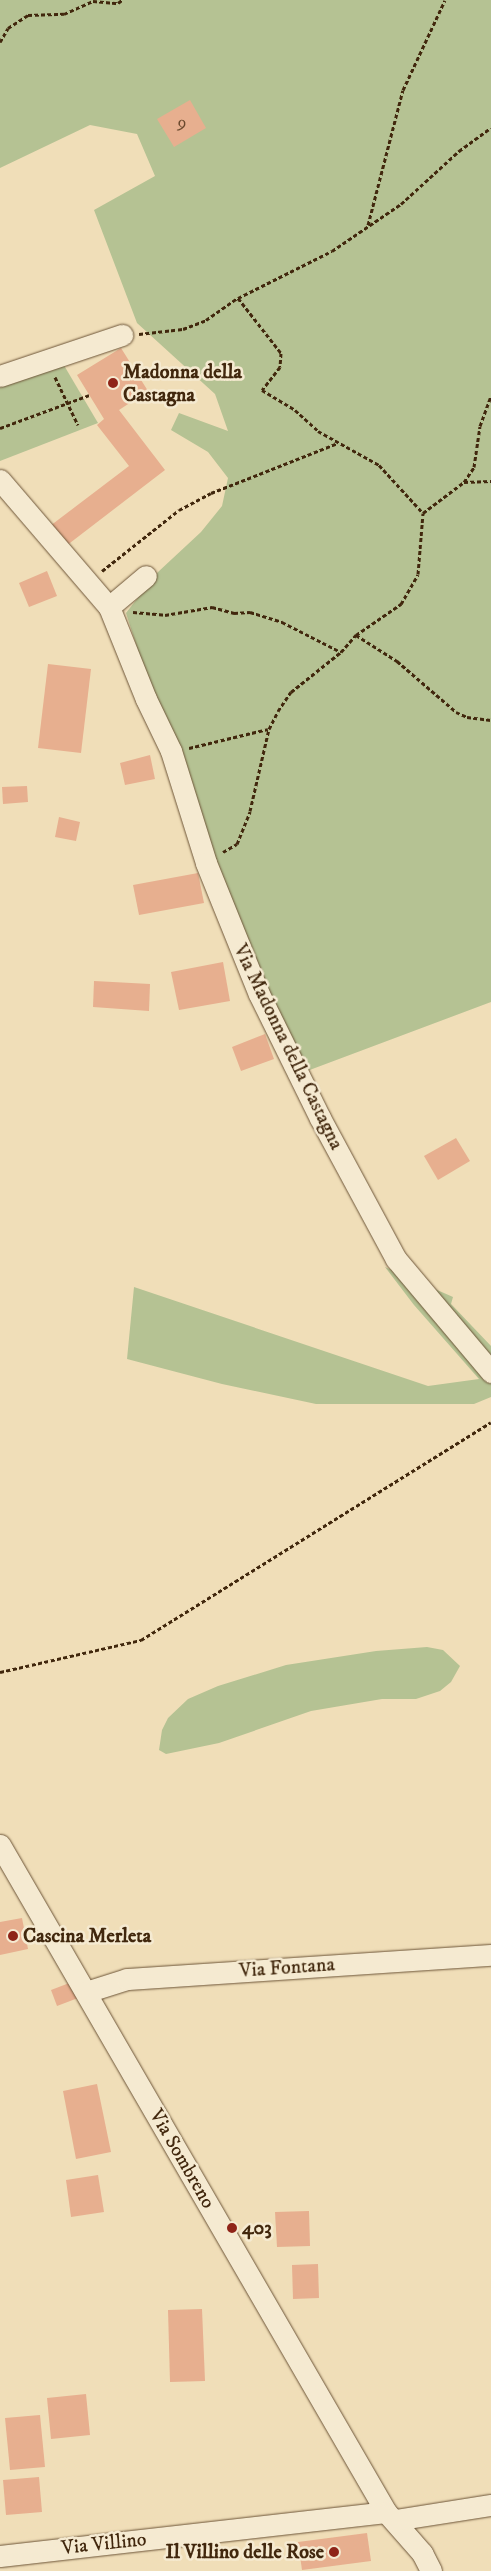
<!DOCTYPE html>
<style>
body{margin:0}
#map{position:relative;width:491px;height:2571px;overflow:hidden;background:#f0deb8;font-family:"IM FELL DW Pica",serif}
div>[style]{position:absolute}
.green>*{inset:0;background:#b5c293}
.building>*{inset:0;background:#e7af8f}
.path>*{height:3px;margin-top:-1.5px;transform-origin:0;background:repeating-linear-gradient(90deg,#41270d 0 4px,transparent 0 6.5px)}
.roads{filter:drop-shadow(0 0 1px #6d5538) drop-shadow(0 0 1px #6d5538)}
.street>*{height:21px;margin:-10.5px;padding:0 10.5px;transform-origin:10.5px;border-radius:10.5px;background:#f5ead1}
.dots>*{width:14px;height:14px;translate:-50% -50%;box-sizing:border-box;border:2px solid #f5ead1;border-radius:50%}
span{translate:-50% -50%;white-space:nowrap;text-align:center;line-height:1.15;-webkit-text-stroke:5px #f5ead1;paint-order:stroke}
.number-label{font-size:18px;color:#6a492e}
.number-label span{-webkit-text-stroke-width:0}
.poi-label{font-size:20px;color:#41270d;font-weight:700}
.left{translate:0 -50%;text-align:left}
.right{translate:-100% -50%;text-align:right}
.street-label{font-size:20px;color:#41270d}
</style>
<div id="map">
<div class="green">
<i style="clip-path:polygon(0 0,491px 0,491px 1002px,307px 1071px,259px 970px,149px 685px,126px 613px,158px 572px,201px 532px,222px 506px,228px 478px,208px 452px,171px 430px,179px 413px,228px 431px,215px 394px,137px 323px,94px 210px,155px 176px,137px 134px,90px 125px,0 168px)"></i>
<i style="clip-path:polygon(62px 362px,98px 423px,0 461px,0 386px)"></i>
<i style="clip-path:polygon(385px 1267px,453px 1297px,451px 1304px,491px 1346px,491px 1397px,474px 1404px,316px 1404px,222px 1384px,127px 1359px,134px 1287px,428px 1386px,479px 1379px,414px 1305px)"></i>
<i style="clip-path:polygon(427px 1647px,443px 1650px,460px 1666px,451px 1682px,440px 1691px,416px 1699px,382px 1699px,311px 1711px,219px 1743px,166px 1754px,159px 1750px,162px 1730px,168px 1718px,188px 1699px,218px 1686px,286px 1665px,376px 1651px)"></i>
</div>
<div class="building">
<i style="clip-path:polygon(190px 100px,206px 128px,174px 147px,157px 119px)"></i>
<i style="clip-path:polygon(121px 348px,148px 391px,119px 410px,165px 470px,66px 546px,50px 526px,129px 466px,97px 425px,104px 419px,77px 375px)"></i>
<i style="clip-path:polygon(47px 571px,57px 596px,29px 607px,19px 583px)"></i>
<i style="clip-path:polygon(48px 664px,91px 669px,81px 753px,38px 748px)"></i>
<i style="clip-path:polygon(150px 755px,155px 779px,125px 785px,120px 763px)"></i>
<i style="clip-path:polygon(27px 786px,28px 802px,3px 804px,2px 787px)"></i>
<i style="clip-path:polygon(59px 817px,80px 822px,76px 841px,55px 837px)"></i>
<i style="clip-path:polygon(198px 873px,204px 903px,139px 915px,133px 885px)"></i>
<i style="clip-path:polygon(223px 962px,230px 1001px,179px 1010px,171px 972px)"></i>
<i style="clip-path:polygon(94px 981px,150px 984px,149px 1011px,93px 1007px)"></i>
<i style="clip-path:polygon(265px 1034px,274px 1059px,241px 1071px,232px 1047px)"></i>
<i style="clip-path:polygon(456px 1138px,470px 1161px,438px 1180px,424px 1156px)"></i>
<i style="clip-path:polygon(22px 1918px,28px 1949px,0 1955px,0 1922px)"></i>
<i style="clip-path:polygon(72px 1982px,78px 1998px,57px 2006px,51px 1990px)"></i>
<i style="clip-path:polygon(97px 2084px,111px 2152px,76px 2159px,63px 2091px)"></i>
<i style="clip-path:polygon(98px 2175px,104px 2212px,71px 2217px,66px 2180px)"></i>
<i style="clip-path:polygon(309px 2211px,310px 2246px,277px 2247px,275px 2212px)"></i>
<i style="clip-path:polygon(318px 2264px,319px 2298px,293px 2299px,292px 2265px)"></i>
<i style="clip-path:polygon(202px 2309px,205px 2381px,170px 2382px,168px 2310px)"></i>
<i style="clip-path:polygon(86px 2394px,90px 2435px,51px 2439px,47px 2398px)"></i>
<i style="clip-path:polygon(40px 2415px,45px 2467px,10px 2470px,5px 2418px)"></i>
<i style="clip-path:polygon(39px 2477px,42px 2512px,6px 2515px,3px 2480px)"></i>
<i style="clip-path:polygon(367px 2533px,371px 2561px,302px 2570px,298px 2542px)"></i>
</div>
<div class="path">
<i style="left:0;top:42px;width:16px;rotate:-60deg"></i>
<i style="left:8px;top:28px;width:24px;rotate:-33deg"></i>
<i style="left:28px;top:15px;width:36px;rotate:-2deg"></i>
<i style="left:64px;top:14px;width:32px;rotate:-24deg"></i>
<i style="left:93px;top:1px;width:25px;rotate:5deg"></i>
<i style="left:118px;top:3px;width:5px;rotate:-37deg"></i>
<i style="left:368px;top:225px;width:139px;rotate:-75.5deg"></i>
<i style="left:403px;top:90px;width:99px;rotate:-65deg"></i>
<i style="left:238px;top:298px;width:70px;rotate:52deg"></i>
<i style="left:281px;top:353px;width:14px;rotate:94deg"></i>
<i style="left:280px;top:367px;width:29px;rotate:128deg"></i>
<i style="left:262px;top:390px;width:39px;rotate:31deg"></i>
<i style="left:295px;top:410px;width:31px;rotate:42deg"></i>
<i style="left:318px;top:431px;width:70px;rotate:29.1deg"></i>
<i style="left:379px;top:465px;width:65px;rotate:47.5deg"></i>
<i style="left:139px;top:334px;width:44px;rotate:-6.5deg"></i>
<i style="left:183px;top:329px;width:25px;rotate:-21deg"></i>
<i style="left:206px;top:320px;width:39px;rotate:-35deg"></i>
<i style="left:238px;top:298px;width:105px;rotate:-26.6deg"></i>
<i style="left:332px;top:251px;width:83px;rotate:-34.3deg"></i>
<i style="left:401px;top:204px;width:79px;rotate:-42.4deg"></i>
<i style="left:459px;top:151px;width:39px;rotate:-36deg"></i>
<i style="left:55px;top:377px;width:53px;rotate:64.4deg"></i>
<i style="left:0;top:428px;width:95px;rotate:-20.3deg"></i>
<i style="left:464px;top:482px;width:27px;rotate:-2deg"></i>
<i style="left:102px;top:571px;width:98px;rotate:-38.4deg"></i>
<i style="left:179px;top:510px;width:36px;rotate:-28deg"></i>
<i style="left:211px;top:493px;width:136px;rotate:-21.5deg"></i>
<i style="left:133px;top:612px;width:32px;rotate:5deg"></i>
<i style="left:165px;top:615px;width:48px;rotate:-9.7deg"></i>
<i style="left:212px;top:607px;width:23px;rotate:15deg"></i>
<i style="left:234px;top:613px;width:16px;rotate:-4deg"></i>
<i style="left:250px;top:612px;width:34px;rotate:17deg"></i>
<i style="left:282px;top:622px;width:66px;rotate:27deg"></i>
<i style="left:356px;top:635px;width:49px;rotate:32.4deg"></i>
<i style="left:397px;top:661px;width:78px;rotate:40.8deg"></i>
<i style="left:456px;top:712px;width:12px;rotate:24deg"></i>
<i style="left:467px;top:717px;width:24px;rotate:7deg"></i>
<i style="left:189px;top:748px;width:81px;rotate:-13.5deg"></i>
<i style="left:223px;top:852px;width:16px;rotate:-30deg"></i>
<i style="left:237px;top:844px;width:35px;rotate:-68deg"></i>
<i style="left:250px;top:811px;width:84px;rotate:-77deg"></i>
<i style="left:269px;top:729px;width:20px;rotate:-63deg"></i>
<i style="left:278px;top:711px;width:23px;rotate:-56deg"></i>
<i style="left:291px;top:692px;width:64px;rotate:-38.7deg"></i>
<i style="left:341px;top:652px;width:23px;rotate:-49deg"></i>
<i style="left:356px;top:635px;width:55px;rotate:-34.6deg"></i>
<i style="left:401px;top:604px;width:34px;rotate:-60deg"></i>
<i style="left:418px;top:574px;width:61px;rotate:-85.3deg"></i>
<i style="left:423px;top:513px;width:51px;rotate:-37.1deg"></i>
<i style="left:464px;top:482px;width:18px;rotate:-56deg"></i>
<i style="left:474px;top:467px;width:41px;rotate:-81.7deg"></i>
<i style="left:480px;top:426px;width:32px;rotate:-70deg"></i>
<i style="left:0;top:1672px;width:145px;rotate:-12.8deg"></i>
<i style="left:141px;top:1640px;width:412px;rotate:-31.9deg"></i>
</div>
<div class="roads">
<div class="street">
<i style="left:0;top:376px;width:129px;rotate:-18.6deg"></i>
<i style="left:0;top:480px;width:167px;rotate:49.4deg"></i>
<i style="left:109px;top:607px;width:99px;rotate:68.1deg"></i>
<i style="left:146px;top:699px;width:58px;rotate:64.3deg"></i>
<i style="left:171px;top:751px;width:117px;rotate:72.6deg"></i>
<i style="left:206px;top:863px;width:141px;rotate:68deg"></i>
<i style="left:259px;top:994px;width:138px;rotate:63.8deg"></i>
<i style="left:320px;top:1118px;width:160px;rotate:61.7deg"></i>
<i style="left:396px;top:1259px;width:148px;rotate:49.9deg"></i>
<i style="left:109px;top:607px;width:48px;rotate:-40deg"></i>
<i style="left:0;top:1845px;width:771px;rotate:59.94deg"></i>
<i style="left:386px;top:2512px;width:55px;rotate:48.7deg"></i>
<i style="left:422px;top:2553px;width:20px;rotate:63deg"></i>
<i style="left:86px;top:1992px;width:43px;rotate:-17.6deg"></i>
<i style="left:127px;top:1979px;width:365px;rotate:-3.8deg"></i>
<i style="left:395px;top:2520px;width:97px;rotate:-8.9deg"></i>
<i style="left:0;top:2556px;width:388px;rotate:-6.5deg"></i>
</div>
</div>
<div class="dots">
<i style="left:113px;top:383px;background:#8f2418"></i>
<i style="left:13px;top:1936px;background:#8f2418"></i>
<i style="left:232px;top:2228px;background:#8f2418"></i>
<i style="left:334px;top:2552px;background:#8f2418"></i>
</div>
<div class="number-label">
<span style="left:182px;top:123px">9</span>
</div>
<div class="poi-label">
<span class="left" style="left:123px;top:384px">Madonna della<br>Castagna</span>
<span class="left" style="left:23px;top:1936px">Cascina Merleta</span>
<span class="left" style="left:242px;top:2228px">403</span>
<span class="right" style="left:324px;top:2552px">Il Villino delle Rose</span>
</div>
<div class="street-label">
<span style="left:288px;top:1047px;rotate:64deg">Via Madonna della Castagna</span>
<span style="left:287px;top:1968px;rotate:-4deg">Via Fontana</span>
<span style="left:182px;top:2159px;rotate:60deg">Via Sombreno</span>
<span style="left:104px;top:2544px;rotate:-6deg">Via Villino</span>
</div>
</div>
